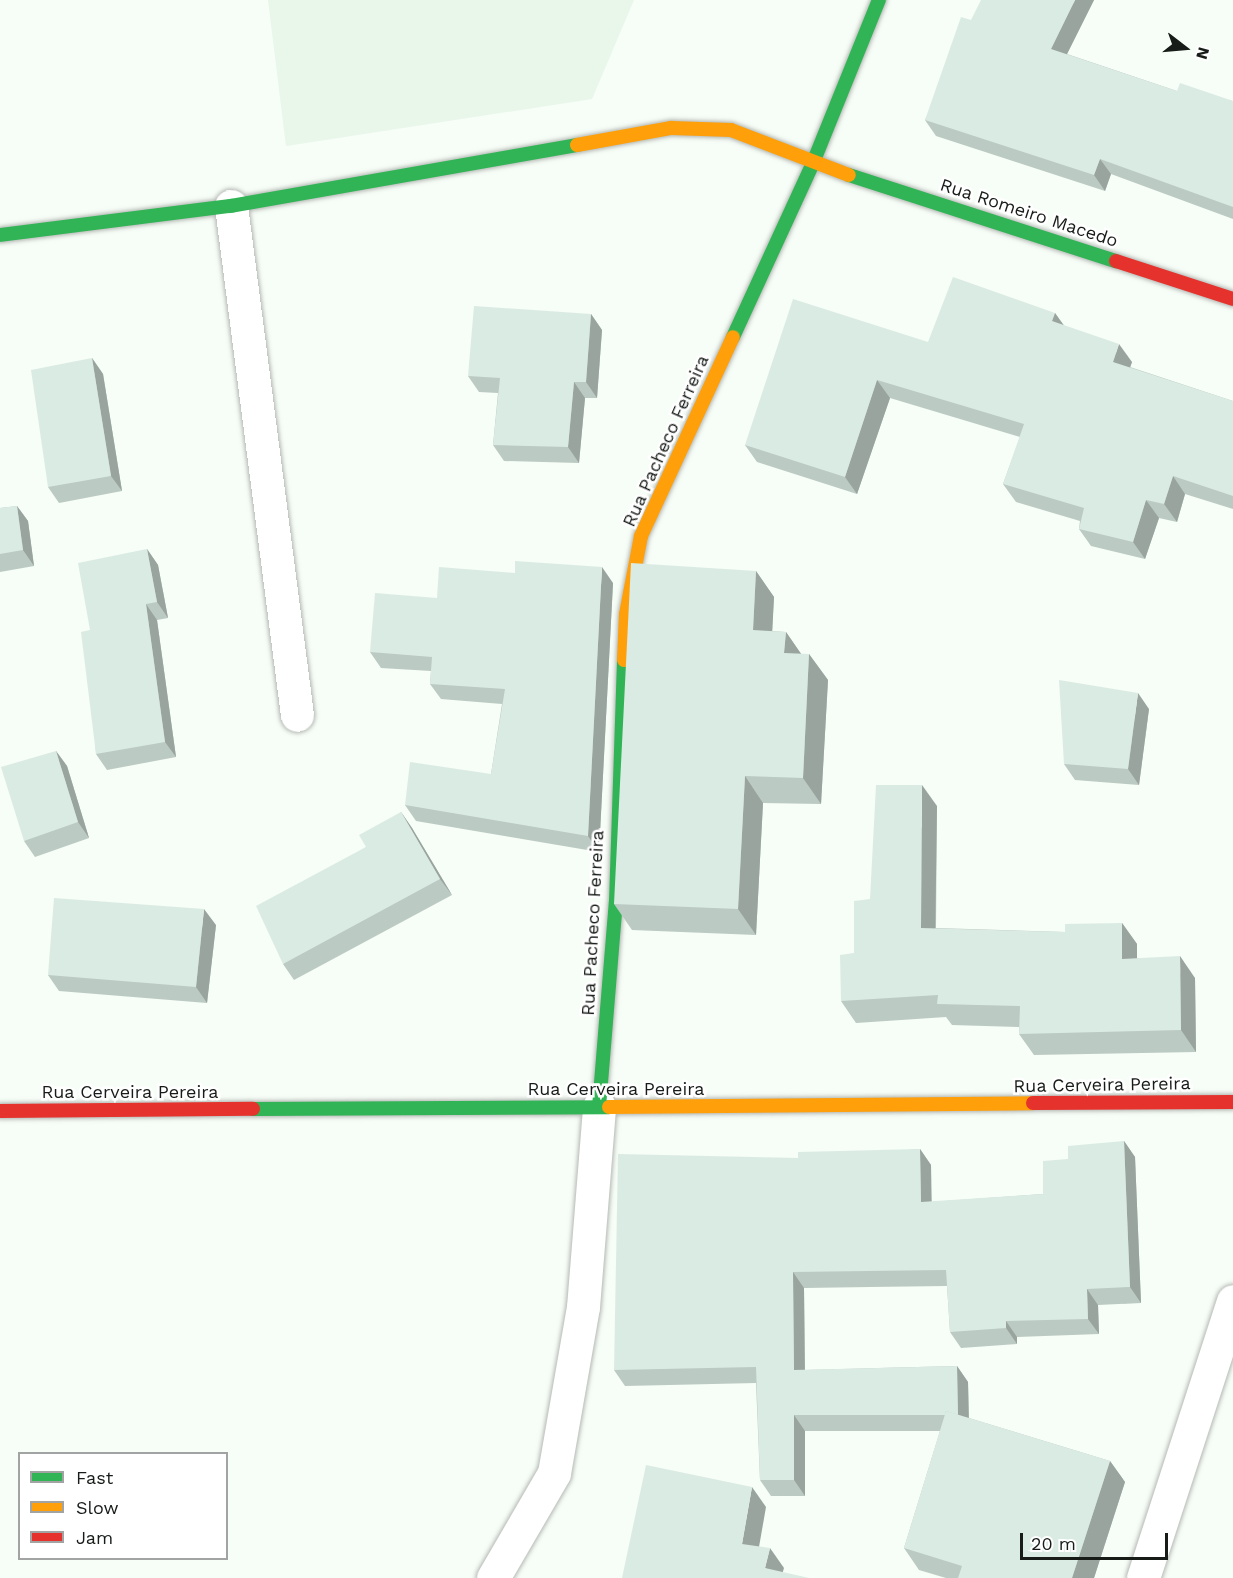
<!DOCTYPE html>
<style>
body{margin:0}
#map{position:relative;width:1233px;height:1578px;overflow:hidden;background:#f7fdf7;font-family:"Work Sans",sans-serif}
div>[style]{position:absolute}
.built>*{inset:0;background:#e9f6ea}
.roads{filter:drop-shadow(0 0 2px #b5b9b5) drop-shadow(0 0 2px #b5b9b5)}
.street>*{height:33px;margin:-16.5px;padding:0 16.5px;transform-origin:16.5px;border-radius:16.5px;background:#fefffe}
.fast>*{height:14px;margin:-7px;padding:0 7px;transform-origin:7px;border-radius:7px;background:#30b455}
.slow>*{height:14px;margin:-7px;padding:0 7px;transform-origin:7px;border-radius:7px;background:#ff9f0a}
.jam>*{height:14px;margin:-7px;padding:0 7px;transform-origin:7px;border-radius:7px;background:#e5322d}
.wall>*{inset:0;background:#bbcac3}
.shaded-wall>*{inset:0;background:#99a49f}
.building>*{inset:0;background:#daebe3}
span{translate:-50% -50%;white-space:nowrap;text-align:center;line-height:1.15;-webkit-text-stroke:5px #fff;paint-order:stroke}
.street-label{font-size:18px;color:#171c18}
.legend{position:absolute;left:18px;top:1452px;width:210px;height:108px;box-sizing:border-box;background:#fff;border:2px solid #a2a4a3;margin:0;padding:8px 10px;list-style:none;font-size:18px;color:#171c18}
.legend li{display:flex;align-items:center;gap:12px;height:30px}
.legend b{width:30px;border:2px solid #a2a4a3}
.north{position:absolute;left:1155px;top:18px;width:60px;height:60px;-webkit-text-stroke:4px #fff;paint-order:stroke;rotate:106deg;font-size:16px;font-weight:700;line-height:24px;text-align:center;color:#171c18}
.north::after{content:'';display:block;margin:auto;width:21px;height:27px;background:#171c18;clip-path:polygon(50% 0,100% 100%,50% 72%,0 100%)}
.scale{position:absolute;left:1020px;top:1533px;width:148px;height:27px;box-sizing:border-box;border:3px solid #171c18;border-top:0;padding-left:8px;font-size:18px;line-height:21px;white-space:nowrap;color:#171c18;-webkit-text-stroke:4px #fff;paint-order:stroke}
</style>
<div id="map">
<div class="built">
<i style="clip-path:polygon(268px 0,634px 0,592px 99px,286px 146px)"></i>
</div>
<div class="roads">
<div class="street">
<i style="left:231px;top:206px;width:513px;rotate:82.61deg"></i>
<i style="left:493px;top:1578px;width:121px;rotate:-59.8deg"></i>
<i style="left:554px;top:1473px;width:169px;rotate:-80.1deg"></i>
<i style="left:583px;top:1307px;width:201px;rotate:-85.4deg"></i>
<i style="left:1143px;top:1578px;width:291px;rotate:-72deg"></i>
</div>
<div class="fast">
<i style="left:849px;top:175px;width:281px;rotate:17.9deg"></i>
<i style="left:0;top:235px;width:233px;rotate:-7.2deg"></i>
<i style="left:231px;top:206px;width:351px;rotate:-10deg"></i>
<i style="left:733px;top:337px;width:192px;rotate:-65.3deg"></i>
<i style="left:813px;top:163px;width:176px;rotate:-68deg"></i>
<i style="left:599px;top:1107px;width:206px;rotate:-85.3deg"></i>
<i style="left:616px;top:902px;width:242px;rotate:-88.1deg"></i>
<i style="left:253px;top:1109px;width:356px;rotate:-0.3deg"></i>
</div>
<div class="slow">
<i style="left:577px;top:145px;width:96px;rotate:-10.3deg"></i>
<i style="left:671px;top:128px;width:60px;rotate:1.9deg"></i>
<i style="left:731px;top:130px;width:126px;rotate:20.9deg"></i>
<i style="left:624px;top:660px;width:46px;rotate:-87.5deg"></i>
<i style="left:626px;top:614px;width:79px;rotate:-79.1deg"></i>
<i style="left:641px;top:536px;width:219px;rotate:-65.2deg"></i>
<i style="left:609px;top:1107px;width:424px;rotate:-0.5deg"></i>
</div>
<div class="jam">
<i style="left:1116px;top:261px;width:123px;rotate:18deg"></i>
<i style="left:1033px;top:1103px;width:200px;rotate:-0.3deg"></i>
<i style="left:0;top:1111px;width:253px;rotate:-0.5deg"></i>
</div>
</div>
<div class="wall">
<i style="clip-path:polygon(1094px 0,1067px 54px,1177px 91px,1233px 101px,1233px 219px,1111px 174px,1105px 191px,936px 136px,925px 120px,971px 20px)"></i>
<i style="clip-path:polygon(1055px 313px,1063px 325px,1132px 362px,1130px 367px,1233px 401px,1233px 509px,1185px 494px,1177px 522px,1159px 518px,1145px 559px,1091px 546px,1079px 529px,1080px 521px,1016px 502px,1003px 484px,1020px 437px,890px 398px,857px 494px,757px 462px,745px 445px,928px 342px)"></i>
<i style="clip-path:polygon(591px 314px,602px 330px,597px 398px,585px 398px,579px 463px,504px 461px,493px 445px,498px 393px,479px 392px,468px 376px)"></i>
<i style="clip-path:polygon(92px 358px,103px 374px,122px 491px,59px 503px,48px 487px)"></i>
<i style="clip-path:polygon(17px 506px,28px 521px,34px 566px,0 572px,0 508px)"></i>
<i style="clip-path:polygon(147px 549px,158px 565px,168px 618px,157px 620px,176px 757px,107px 770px,96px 754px,90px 630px)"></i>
<i style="clip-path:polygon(756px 571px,774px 597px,772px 631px,786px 632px,801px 654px,809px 654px,828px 680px,821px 804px,763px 803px,756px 935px,632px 930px,614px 904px)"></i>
<i style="clip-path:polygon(613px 583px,599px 852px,416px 821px,405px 805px,491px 774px,502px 704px,441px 699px,430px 684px,431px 671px,381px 668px,370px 652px,437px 598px)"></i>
<i style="clip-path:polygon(1149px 709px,1139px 785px,1075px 780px,1064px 764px)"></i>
<i style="clip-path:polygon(56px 751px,67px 766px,89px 838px,35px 857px,24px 841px)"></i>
<i style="clip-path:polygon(937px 806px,936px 928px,1065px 932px,1122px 923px,1137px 944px,1137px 958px,1195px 978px,1196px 1052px,1034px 1055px,1019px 1034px,1019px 1027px,952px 1025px,946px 1017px,856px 1023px,841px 1001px,870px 899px)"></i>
<i style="clip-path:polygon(401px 812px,412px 828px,452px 895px,294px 980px,283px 964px,366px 847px)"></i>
<i style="clip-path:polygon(216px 925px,207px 1003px,59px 991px,48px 975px)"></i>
<i style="clip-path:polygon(1124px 1141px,1135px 1157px,1141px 1303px,1098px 1305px,1099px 1334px,1017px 1337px,1017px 1344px,961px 1348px,950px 1332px,947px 1286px,804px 1288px,805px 1370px,957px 1366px,968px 1382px,969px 1418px,1110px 1461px,1125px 1482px,1094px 1578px,946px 1578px,919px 1570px,904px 1548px,940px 1431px,805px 1431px,805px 1496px,771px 1496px,760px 1480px,756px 1383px,625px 1386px,614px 1370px,798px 1158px,920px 1149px,931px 1165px,931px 1202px,1043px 1194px,1068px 1159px)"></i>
</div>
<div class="shaded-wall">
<i style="clip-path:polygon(1075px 0,1094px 0,1062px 64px,1051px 49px)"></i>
<i style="clip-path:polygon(1100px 159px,1111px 174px,1105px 191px,1094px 175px)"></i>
<i style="clip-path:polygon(1055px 313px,1068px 331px,1052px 321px)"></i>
<i style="clip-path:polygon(591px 314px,602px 330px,597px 398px,586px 382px)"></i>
<i style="clip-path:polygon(1119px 344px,1132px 362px,1126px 379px,1113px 362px)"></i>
<i style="clip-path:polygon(92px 358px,103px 374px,122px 491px,111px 476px)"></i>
<i style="clip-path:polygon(877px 380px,890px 398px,857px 494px,845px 477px)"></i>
<i style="clip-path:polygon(574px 382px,585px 398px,579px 463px,568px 447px)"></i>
<i style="clip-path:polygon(1173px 476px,1185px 494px,1177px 522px,1164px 504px)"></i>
<i style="clip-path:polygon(1146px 500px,1159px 518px,1145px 559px,1133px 542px)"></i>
<i style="clip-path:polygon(17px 506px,28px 521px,34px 566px,23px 550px)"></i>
<i style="clip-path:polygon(147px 549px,158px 565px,168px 618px,157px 602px)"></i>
<i style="clip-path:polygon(602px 567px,613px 583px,599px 852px,588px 836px)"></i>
<i style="clip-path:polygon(756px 571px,774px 597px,771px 656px,753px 630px)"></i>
<i style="clip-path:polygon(146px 604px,157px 620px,176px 757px,165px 742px)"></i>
<i style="clip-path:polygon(786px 632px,804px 658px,784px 653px)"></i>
<i style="clip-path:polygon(809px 654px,828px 680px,821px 804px,803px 778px)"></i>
<i style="clip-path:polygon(1138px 693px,1149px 709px,1139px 785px,1128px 769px)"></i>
<i style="clip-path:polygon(56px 751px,67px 766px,89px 838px,78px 822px)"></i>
<i style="clip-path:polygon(745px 776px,763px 803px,756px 935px,738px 909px)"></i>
<i style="clip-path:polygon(922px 785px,937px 806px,935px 949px,921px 928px)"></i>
<i style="clip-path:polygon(401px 812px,412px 828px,452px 895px,440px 879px)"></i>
<i style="clip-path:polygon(204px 909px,216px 925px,207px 1003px,196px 987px)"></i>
<i style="clip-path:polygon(1122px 923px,1137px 944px,1137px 980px,1122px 959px)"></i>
<i style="clip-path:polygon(1180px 956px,1195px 978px,1196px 1052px,1181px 1030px)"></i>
<i style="clip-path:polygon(1124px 1141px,1135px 1157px,1141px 1303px,1130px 1287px)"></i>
<i style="clip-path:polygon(920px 1149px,931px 1165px,932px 1218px,921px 1202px)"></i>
<i style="clip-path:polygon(793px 1272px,804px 1288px,805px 1386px,794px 1370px)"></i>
<i style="clip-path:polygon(1087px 1289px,1098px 1305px,1099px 1334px,1088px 1319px)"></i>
<i style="clip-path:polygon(1006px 1321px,1017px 1337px,1017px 1344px,1006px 1328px)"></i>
<i style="clip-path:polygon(957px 1366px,968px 1382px,969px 1430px,958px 1415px)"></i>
<i style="clip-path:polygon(794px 1415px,805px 1431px,805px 1496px,794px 1480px)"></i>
<i style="clip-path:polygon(1110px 1461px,1125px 1482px,1094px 1578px,1072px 1578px)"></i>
<i style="clip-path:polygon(752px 1487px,766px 1507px,756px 1564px,742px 1544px)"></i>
<i style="clip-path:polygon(770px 1548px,784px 1568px,781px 1578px,765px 1568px)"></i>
</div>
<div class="building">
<i style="clip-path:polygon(981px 0,1075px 0,1051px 49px,1177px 91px,1180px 83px,1233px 101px,1233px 207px,1100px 159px,1094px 175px,925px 120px,961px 17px,971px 20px)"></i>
<i style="clip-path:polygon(953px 277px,1055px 313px,1052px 321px,1119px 344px,1113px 362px,1233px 401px,1233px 496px,1173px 476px,1164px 504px,1146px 500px,1133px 542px,1079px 529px,1084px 508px,1003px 484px,1024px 424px,877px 380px,845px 477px,745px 445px,793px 299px,928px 342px)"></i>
<i style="clip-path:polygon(474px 306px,591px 314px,586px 382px,574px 382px,568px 447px,493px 445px,500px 378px,468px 376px)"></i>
<i style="clip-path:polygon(92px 358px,111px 476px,48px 487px,31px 370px)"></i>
<i style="clip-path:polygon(17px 506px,23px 550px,0 554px,0 508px)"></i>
<i style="clip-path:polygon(147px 549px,157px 602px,146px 604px,165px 742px,96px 754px,81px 632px,90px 630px,78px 563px)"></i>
<i style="clip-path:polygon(515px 561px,602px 567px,588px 836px,405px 805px,410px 762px,491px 774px,505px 689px,430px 684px,432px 657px,370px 652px,375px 593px,437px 598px,439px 567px,515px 573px)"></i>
<i style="clip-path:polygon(631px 563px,756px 571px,753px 630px,786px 632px,784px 653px,809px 654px,803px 778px,745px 776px,738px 909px,614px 904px)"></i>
<i style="clip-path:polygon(1059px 680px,1138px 693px,1128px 769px,1064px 764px)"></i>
<i style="clip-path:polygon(56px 751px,78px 822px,24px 841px,1px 767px)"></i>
<i style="clip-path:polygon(876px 785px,922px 785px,921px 928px,1065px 932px,1065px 924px,1122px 923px,1122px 959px,1180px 956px,1181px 1030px,1019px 1034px,1020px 1006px,937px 1004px,938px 995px,841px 1001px,840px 955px,854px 953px,854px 901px,870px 899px)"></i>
<i style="clip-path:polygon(401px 812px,440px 879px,283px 964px,256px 906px,366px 847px,359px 835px)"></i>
<i style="clip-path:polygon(54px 898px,204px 909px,196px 987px,48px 975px)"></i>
<i style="clip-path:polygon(1124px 1141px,1130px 1287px,1087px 1289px,1088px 1319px,1006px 1321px,1006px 1328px,950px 1332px,946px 1270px,793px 1272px,794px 1370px,957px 1366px,958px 1415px,946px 1411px,945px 1415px,794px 1415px,794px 1480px,760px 1480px,756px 1367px,614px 1370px,618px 1154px,798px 1158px,798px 1152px,920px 1149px,921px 1202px,1043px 1194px,1043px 1161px,1068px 1159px,1068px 1146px)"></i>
<i style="clip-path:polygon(946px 1411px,1110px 1461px,1072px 1578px,958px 1578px,962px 1566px,904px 1548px)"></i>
<i style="clip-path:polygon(646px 1465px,752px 1487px,742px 1544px,770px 1548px,765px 1568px,809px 1578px,622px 1578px)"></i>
</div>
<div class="street-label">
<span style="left:1029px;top:213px;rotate:18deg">Rua Romeiro Macedo</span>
<span style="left:666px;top:441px;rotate:-66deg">Rua Pacheco Ferreira</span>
<span style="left:593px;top:923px;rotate:-87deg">Rua Pacheco Ferreira</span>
<span style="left:1102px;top:1085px;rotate:-1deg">Rua Cerveira Pereira</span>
<span style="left:616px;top:1089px">Rua Cerveira Pereira</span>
<span style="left:130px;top:1092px">Rua Cerveira Pereira</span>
</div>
<ul class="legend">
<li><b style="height:8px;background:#30b455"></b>Fast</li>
<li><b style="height:8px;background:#ff9f0a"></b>Slow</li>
<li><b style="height:8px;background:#e5322d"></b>Jam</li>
</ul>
<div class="north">N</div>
<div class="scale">20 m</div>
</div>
